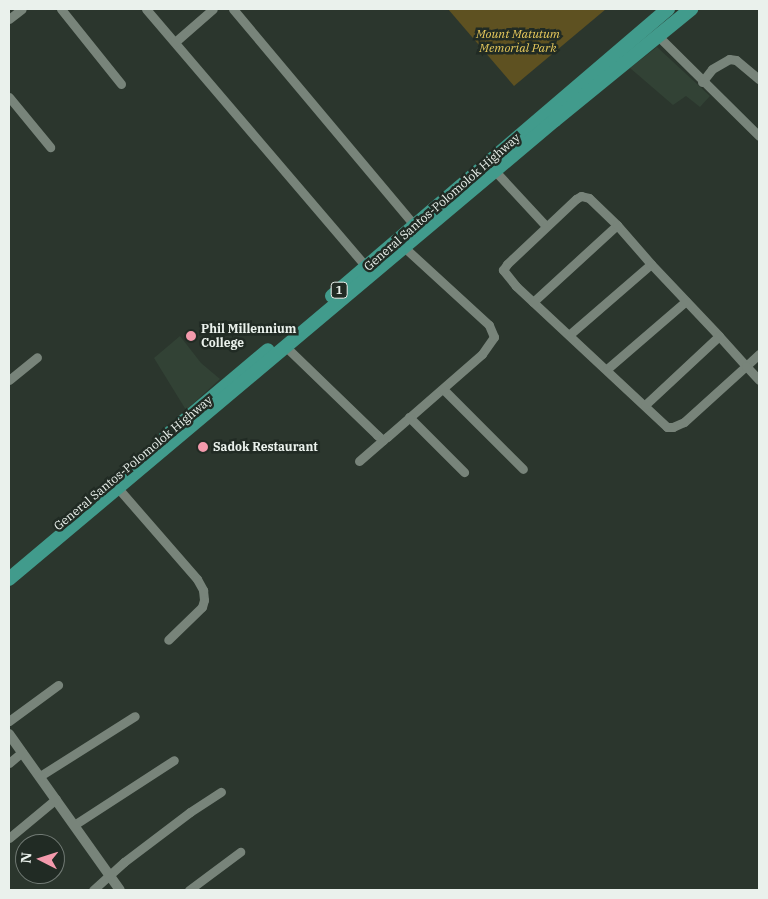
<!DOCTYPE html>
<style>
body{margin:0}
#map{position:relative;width:768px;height:899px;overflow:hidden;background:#2b362d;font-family:"IBM Plex Serif",serif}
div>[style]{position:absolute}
.built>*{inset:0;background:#324235}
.green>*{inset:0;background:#5e5121}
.minor>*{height:9px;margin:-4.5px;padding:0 4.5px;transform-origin:4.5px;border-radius:4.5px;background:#78847a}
.tertiary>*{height:10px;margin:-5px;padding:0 5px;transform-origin:5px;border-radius:5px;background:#78847a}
.trunk>*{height:14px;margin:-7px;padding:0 7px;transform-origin:7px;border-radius:7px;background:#419b8c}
.dots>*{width:14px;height:14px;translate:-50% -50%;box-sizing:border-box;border:2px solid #212b24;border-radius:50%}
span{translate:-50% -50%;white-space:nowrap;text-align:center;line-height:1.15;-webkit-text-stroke:5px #212b24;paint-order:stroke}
.shield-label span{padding:1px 4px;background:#212b24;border:1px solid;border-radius:4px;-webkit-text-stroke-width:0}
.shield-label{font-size:11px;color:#eaf1ec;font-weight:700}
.park-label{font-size:12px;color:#e6c85c;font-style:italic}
.street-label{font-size:12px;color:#eaf1ec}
.poi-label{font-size:12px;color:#eaf1ec;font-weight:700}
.left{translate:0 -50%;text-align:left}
.frame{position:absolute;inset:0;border:10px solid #eaf1ec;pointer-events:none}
.north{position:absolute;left:15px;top:834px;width:50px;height:50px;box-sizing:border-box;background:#212b24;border:1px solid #717a74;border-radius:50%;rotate:275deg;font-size:14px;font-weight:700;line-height:20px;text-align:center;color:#eaf1ec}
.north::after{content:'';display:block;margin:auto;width:18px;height:22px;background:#f39aac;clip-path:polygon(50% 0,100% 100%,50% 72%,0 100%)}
</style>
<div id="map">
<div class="built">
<i style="clip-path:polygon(657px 47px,710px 96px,700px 107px,686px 96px,673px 105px,630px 68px)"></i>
<i style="clip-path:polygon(180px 336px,201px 363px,220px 379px,186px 410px,154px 358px)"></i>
</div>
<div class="green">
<i style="clip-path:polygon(448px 9px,606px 9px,514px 86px)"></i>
</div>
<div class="minor">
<i style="left:61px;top:9px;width:96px;rotate:51.3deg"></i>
<i style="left:146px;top:9px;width:339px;rotate:49.5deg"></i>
<i style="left:233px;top:9px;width:283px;rotate:50deg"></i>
<i style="left:9px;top:19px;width:16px;rotate:-38deg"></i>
<i style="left:658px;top:36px;width:142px;rotate:44.7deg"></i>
<i style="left:175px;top:42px;width:50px;rotate:-41deg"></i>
<i style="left:702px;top:82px;width:16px;rotate:-52deg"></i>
<i style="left:712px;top:69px;width:20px;rotate:-30deg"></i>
<i style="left:729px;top:59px;width:7px;rotate:8deg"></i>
<i style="left:736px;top:60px;width:30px;rotate:40deg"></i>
<i style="left:9px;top:97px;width:65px;rotate:50.6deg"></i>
<i style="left:495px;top:171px;width:75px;rotate:47.2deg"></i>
<i style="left:533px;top:302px;width:114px;rotate:-42.5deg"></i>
<i style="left:569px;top:335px;width:108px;rotate:-40.9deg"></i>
<i style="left:286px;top:347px;width:127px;rotate:44deg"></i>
<i style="left:377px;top:435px;width:8px;rotate:40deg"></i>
<i style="left:383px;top:440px;width:5px;rotate:-37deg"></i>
<i style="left:387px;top:437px;width:126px;rotate:-41.1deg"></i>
<i style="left:482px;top:354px;width:21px;rotate:-55deg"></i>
<i style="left:494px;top:337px;width:13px;rotate:-113deg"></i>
<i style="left:489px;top:325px;width:114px;rotate:-137.5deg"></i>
<i style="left:759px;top:354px;width:18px;rotate:137deg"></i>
<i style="left:746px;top:366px;width:84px;rotate:137.9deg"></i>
<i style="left:684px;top:422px;width:12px;rotate:156deg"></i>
<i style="left:673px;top:427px;width:6px;rotate:180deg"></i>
<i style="left:667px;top:427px;width:207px;rotate:-137deg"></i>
<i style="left:516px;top:286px;width:21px;rotate:-129deg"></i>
<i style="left:503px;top:270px;width:7px;rotate:-56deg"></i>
<i style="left:507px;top:264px;width:95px;rotate:-43.3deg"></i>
<i style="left:576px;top:199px;width:6px;rotate:-31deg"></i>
<i style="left:581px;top:196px;width:8px;rotate:14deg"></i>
<i style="left:589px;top:198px;width:39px;rotate:44deg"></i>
<i style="left:617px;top:225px;width:52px;rotate:48.9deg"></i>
<i style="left:651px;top:264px;width:99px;rotate:46.6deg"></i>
<i style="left:719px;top:336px;width:40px;rotate:48deg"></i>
<i style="left:746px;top:366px;width:19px;rotate:47deg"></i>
<i style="left:607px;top:369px;width:104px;rotate:-40.7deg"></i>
<i style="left:9px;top:380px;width:36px;rotate:-39deg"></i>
<i style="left:443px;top:389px;width:113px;rotate:45deg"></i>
<i style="left:645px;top:405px;width:101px;rotate:-43deg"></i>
<i style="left:409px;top:417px;width:78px;rotate:45deg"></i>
<i style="left:359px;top:461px;width:32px;rotate:-41deg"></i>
<i style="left:117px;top:487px;width:122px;rotate:49deg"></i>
<i style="left:197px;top:579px;width:13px;rotate:61deg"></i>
<i style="left:203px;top:590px;width:10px;rotate:84deg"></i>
<i style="left:204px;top:600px;width:7px;rotate:106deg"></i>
<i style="left:202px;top:607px;width:47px;rotate:135.9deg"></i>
<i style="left:9px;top:721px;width:61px;rotate:-36.3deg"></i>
<i style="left:9px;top:763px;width:17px;rotate:-40deg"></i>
<i style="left:40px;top:776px;width:112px;rotate:-32.3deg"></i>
<i style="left:74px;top:825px;width:119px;rotate:-33deg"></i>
<i style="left:9px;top:838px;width:61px;rotate:-39.7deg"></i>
<i style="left:93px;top:890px;width:42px;rotate:-42.1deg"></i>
<i style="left:124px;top:862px;width:83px;rotate:-37.1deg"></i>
<i style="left:190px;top:812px;width:37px;rotate:-33deg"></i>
<i style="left:189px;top:890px;width:64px;rotate:-36.7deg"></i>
</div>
<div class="tertiary">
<i style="left:9px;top:734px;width:191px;rotate:54.6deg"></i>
</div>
<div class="trunk">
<i style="left:332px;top:296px;width:442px;rotate:-40.5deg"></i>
<i style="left:166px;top:436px;width:133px;rotate:-40.1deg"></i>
<i style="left:9px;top:579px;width:713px;rotate:-40.05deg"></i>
<i style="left:555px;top:120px;width:176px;rotate:-39.2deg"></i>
</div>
<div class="dots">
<i style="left:191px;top:336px;background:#f39aac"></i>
<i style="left:203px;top:447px;background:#f39aac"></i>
</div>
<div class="shield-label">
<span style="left:339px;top:290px">1</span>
</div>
<div class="park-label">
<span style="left:518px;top:41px">Mount Matutum<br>Memorial Park</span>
</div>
<div class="street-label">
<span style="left:442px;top:202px;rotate:-41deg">General Santos-Polomolok Highway</span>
<span style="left:133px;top:463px;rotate:-40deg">General Santos-Polomolok Highway</span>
</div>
<div class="poi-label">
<span class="left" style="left:201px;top:336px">Phil Millennium<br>College</span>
<span class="left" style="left:213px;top:447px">Sadok Restaurant</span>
</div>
<div class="frame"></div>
<div class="north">N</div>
</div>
